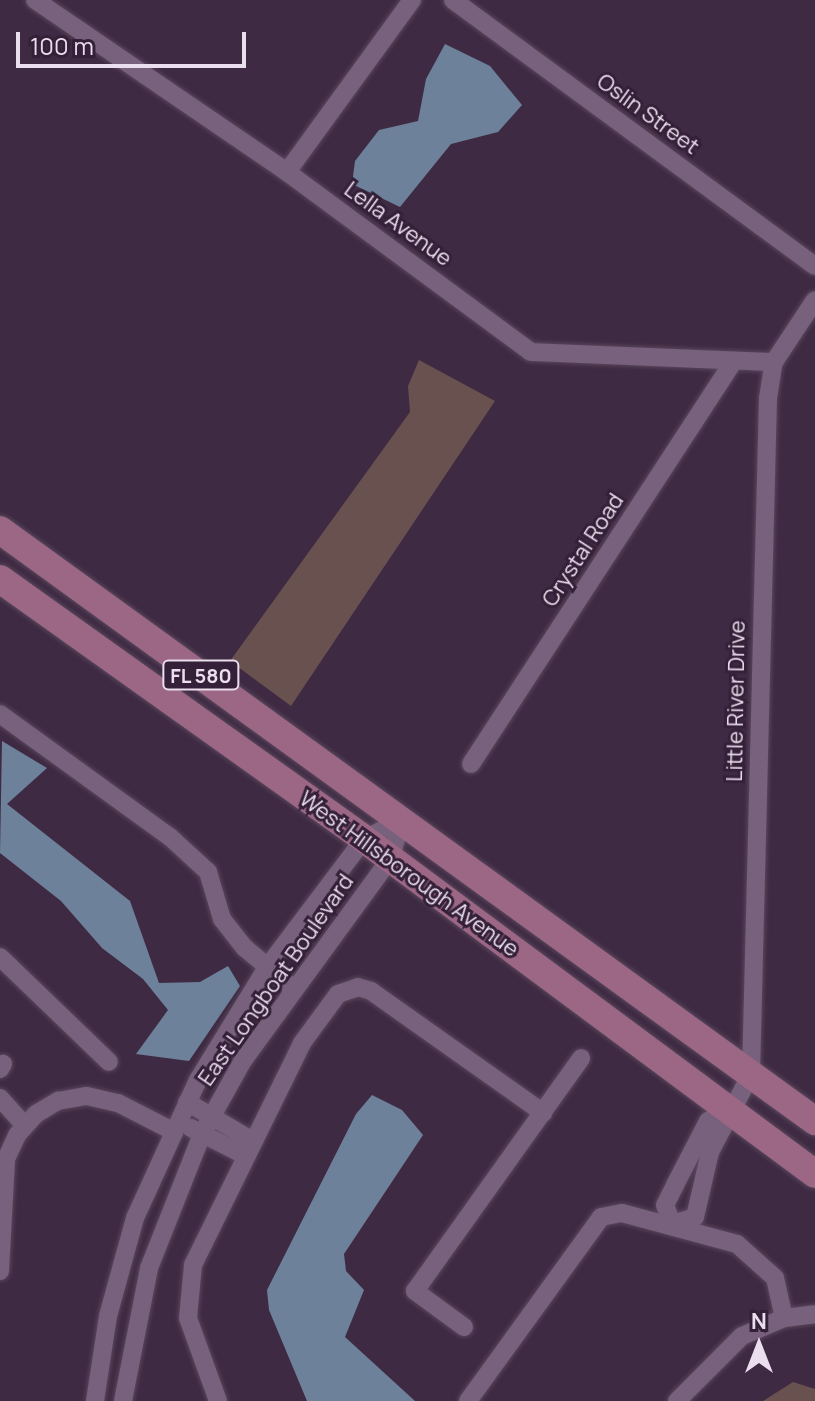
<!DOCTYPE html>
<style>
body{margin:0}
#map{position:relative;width:815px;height:1401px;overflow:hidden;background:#3f2a43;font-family:Manrope,sans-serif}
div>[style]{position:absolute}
.green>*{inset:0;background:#69514f}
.water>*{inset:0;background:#6e819a}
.roads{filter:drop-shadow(0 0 2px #58475c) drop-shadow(0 0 2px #58475c)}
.minor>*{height:18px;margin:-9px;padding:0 9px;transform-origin:9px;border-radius:9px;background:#77617c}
.primary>*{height:28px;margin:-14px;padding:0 14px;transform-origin:14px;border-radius:14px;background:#9b6785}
span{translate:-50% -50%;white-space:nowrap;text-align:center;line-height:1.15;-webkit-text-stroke:6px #342038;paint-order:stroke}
.shield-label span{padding:2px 6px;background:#342038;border:2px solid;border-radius:6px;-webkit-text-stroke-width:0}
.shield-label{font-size:20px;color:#ebdeee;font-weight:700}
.street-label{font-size:22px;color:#ebdeee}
.north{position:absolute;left:719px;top:1305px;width:80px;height:80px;-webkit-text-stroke:6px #342038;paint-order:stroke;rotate:0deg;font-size:22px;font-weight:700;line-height:32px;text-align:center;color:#ebdeee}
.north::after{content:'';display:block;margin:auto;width:28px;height:36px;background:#ebdeee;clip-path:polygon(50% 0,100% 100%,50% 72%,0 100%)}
.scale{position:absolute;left:16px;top:32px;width:230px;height:36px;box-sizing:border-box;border:4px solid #ebdeee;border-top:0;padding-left:10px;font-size:24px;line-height:28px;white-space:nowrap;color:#ebdeee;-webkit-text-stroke:6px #342038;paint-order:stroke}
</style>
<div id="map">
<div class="green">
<i style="clip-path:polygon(419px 360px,495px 401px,291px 706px,230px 661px,410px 412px,408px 386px)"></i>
<i style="clip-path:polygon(793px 1382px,815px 1389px,815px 1401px,763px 1401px)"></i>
</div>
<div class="water">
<i style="clip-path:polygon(445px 44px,490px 66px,522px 105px,498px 132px,451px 144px,400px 207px,352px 184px,355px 161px,379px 130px,418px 121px,426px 79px)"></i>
<i style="clip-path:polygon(2px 741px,47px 768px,7px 804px,130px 901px,159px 983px,200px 982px,228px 966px,240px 986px,189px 1061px,136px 1054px,168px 1010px,143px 979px,102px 948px,61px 901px,0 853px)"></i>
<i style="clip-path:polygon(372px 1095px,402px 1110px,423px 1135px,344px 1254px,346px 1271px,364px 1290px,345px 1337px,415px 1401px,307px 1401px,269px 1310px,267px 1290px,356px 1114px)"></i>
</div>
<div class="roads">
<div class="minor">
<i style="left:35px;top:0;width:305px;rotate:34.3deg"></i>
<i style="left:287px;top:172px;width:303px;rotate:36.4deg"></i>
<i style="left:531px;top:352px;width:243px;rotate:2.4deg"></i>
<i style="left:453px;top:0;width:449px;rotate:36.3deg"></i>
<i style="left:287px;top:172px;width:213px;rotate:-54deg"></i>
<i style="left:0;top:714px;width:210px;rotate:35.9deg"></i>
<i style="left:170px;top:837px;width:52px;rotate:42.6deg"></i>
<i style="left:208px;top:872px;width:49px;rotate:73.4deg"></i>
<i style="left:222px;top:919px;width:37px;rotate:52deg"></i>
<i style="left:245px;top:948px;width:64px;rotate:39.9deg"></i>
<i style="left:471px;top:764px;width:481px;rotate:-56.9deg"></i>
<i style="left:0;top:957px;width:151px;rotate:43.9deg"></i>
<i style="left:0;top:1069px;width:6px;rotate:-59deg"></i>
<i style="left:0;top:1098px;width:36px;rotate:48deg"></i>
<i style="left:187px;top:1102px;width:74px;rotate:30.7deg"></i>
<i style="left:191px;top:1128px;width:59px;rotate:27deg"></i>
<i style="left:672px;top:1224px;width:24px;rotate:-17deg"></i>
<i style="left:695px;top:1217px;width:67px;rotate:-77deg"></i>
<i style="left:710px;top:1152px;width:88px;rotate:-62.3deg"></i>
<i style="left:751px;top:1074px;width:676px;rotate:-88.56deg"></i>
<i style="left:768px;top:398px;width:36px;rotate:-81deg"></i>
<i style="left:774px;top:362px;width:74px;rotate:-56.5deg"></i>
<i style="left:672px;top:1224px;width:20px;rotate:-110deg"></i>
<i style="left:665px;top:1205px;width:22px;rotate:-63deg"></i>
<i style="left:675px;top:1185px;width:72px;rotate:-62.7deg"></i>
<i style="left:708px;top:1121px;width:25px;rotate:-27deg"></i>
<i style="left:0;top:1271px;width:112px;rotate:-86.9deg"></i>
<i style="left:6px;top:1159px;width:26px;rotate:-65deg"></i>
<i style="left:17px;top:1135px;width:28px;rotate:-48deg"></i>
<i style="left:36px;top:1114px;width:26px;rotate:-31deg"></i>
<i style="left:58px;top:1101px;width:29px;rotate:-10deg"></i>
<i style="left:87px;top:1096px;width:32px;rotate:13deg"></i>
<i style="left:118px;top:1103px;width:62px;rotate:27deg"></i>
<i style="left:464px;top:1327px;width:61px;rotate:-143.7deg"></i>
<i style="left:415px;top:1291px;width:286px;rotate:-54.5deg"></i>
<i style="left:95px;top:1401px;width:86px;rotate:-81.3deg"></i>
<i style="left:108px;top:1316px;width:102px;rotate:-74.6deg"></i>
<i style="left:135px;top:1218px;width:152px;rotate:-65.5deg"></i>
<i style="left:198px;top:1080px;width:130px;rotate:-58.5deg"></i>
<i style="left:266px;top:969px;width:163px;rotate:-53deg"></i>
<i style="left:364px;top:839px;width:42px;rotate:-26.6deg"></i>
<i style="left:123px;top:1401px;width:136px;rotate:-78.9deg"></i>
<i style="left:149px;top:1268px;width:144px;rotate:-68.4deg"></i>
<i style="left:202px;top:1134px;width:82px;rotate:-60.9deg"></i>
<i style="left:242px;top:1062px;width:251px;rotate:-53.9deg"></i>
<i style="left:390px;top:859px;width:41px;rotate:-72.9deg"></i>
<i style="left:218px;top:1401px;width:88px;rotate:-109.9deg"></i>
<i style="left:188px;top:1318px;width:53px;rotate:-84.6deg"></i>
<i style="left:193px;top:1265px;width:247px;rotate:-63.8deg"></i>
<i style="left:302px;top:1043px;width:61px;rotate:-53.7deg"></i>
<i style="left:338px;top:994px;width:21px;rotate:-19deg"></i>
<i style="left:358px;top:987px;width:14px;rotate:17deg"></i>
<i style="left:371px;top:991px;width:211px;rotate:35.3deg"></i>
<i style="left:468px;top:1401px;width:227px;rotate:-54.1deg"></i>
<i style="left:601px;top:1217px;width:21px;rotate:-11deg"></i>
<i style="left:622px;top:1213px;width:119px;rotate:15.1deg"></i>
<i style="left:737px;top:1244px;width:51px;rotate:41.8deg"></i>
<i style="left:775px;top:1278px;width:41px;rotate:77.3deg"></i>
<i style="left:677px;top:1401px;width:92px;rotate:-45deg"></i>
<i style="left:742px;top:1336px;width:46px;rotate:-23.2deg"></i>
<i style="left:784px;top:1318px;width:31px;rotate:-7deg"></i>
</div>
<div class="primary">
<i style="left:0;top:530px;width:1007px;rotate:35.95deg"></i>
<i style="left:0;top:579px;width:447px;rotate:35.5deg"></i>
<i style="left:364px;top:839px;width:562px;rotate:36.6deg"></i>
</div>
</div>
<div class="shield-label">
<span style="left:201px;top:675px">FL 580</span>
</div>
<div class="street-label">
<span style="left:648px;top:114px;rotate:36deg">Oslin Street</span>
<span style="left:398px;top:224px;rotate:36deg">Lella Avenue</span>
<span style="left:583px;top:550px;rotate:-57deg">Crystal Road</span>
<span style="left:736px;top:701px;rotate:-89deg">Little River Drive</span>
<span style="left:409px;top:874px;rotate:36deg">West Hillsborough Avenue</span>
<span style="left:276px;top:980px;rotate:-55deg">East Longboat Boulevard</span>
</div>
<div class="north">N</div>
<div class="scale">100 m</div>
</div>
